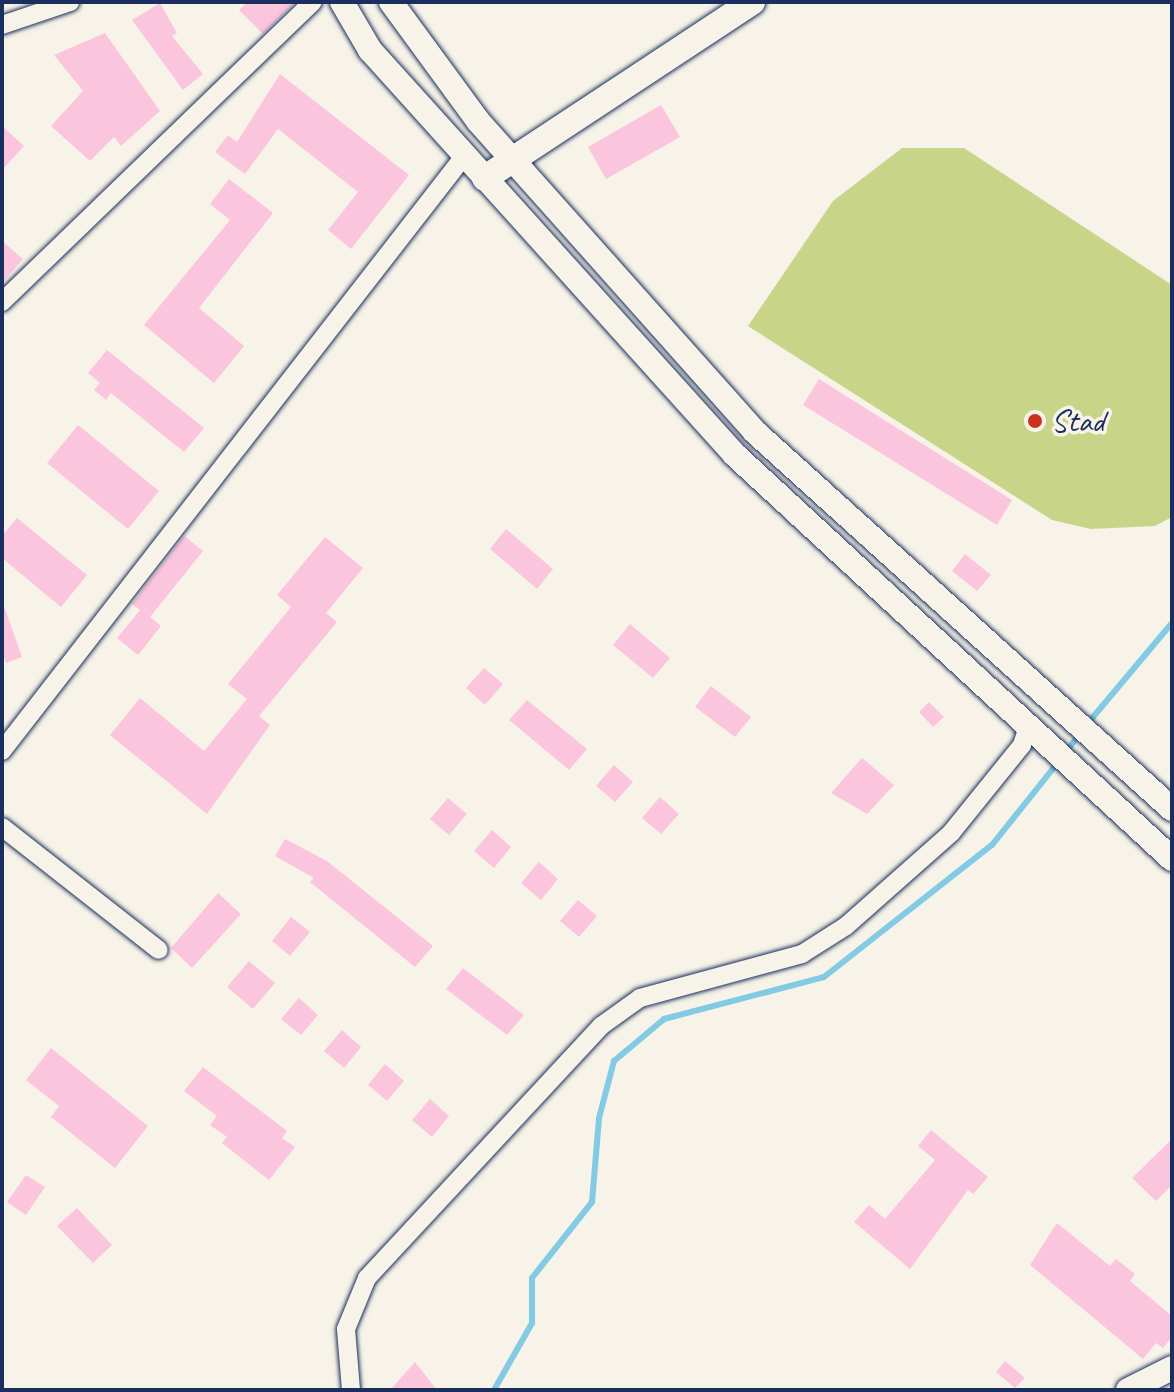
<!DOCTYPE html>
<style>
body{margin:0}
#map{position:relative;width:1174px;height:1392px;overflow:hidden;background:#f7f3e8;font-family:Caveat,sans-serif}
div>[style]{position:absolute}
.green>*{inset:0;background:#c8d589}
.stream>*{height:6px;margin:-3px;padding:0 3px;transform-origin:3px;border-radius:3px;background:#83cae4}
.building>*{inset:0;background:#fbc5de}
.roads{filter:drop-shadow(0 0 2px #1b2f5e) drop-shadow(0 0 2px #1b2f5e)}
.minor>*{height:18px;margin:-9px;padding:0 9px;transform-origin:9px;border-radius:9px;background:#f7f3e8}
.tertiary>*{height:24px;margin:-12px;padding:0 12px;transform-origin:12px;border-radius:12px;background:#f7f3e8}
.secondary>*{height:26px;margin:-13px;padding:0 13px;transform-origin:13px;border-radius:13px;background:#f7f3e8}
.dots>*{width:22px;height:22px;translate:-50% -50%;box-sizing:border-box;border:4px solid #f7f3e8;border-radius:50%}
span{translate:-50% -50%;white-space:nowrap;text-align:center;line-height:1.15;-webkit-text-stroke:7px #f7f3e8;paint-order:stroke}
.poi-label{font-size:32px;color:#1b2f5e}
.left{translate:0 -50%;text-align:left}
.frame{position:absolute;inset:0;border:4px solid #1b2f5e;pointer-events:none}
</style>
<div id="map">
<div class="green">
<i style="clip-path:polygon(902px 148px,964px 148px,1172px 285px,1172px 517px,1155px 526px,1091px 529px,1052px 520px,748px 326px,833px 201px)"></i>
</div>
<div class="stream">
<i style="left:1088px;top:723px;width:131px;rotate:-50deg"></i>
<i style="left:1066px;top:752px;width:25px;rotate:-53deg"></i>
<i style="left:494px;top:1390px;width:77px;rotate:-60.4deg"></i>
<i style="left:532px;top:1323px;width:45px;rotate:-90deg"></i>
<i style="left:532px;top:1278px;width:97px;rotate:-51.7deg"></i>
<i style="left:592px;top:1202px;width:84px;rotate:-85.2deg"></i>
<i style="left:599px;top:1118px;width:59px;rotate:-75.3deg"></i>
<i style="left:614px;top:1061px;width:65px;rotate:-40deg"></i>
<i style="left:664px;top:1019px;width:165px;rotate:-14.7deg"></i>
<i style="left:824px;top:977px;width:214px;rotate:-38.2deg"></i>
<i style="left:992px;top:845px;width:107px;rotate:-51.4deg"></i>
</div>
<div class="building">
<i style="clip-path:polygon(247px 2px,296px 2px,263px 34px,239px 10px)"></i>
<i style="clip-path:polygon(160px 3px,177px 33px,172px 36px,203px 74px,183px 90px,132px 20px)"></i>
<i style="clip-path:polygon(105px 33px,160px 111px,121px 146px,114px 137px,90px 161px,51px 126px,83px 91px,54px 55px)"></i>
<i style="clip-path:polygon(280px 74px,409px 175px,351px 249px,328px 230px,358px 192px,278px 129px,245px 174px,215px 152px,228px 135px,237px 142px)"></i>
<i style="clip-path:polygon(661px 105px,680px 137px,606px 179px,588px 147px)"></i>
<i style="clip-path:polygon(2px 126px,24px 146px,2px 170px)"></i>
<i style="clip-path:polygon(229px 179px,273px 213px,199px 308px,244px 346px,214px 383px,144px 325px,230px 220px,210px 204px)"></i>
<i style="clip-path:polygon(2px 241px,23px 259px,2px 283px)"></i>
<i style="clip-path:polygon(107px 350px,204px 428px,184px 452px,111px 393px,106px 400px,94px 390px,100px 383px,88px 373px)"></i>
<i style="clip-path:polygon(819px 379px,1012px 500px,997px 525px,803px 405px)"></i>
<i style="clip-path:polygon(78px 425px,159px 491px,128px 529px,47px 463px)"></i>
<i style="clip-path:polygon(17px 518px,87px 575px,61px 607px,2px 558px,2px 536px)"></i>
<i style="clip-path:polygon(506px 529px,553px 569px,537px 589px,490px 549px)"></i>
<i style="clip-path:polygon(184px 536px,203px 551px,150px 617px,161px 626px,138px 655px,117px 638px,140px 610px,132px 604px)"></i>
<i style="clip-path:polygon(325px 537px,363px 568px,326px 613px,337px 622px,259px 716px,270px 725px,207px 814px,110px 735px,140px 698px,204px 751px,247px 699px,228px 684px,291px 607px,277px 595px)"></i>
<i style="clip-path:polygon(965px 554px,991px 575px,977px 591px,952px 571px)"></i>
<i style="clip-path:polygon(4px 606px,22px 657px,6px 663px,2px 652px)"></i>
<i style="clip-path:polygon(630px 624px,670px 658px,653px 678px,613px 645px)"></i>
<i style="clip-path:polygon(484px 668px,503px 684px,485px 705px,466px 688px)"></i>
<i style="clip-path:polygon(711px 686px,751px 717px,735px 737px,695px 707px)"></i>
<i style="clip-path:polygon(527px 700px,587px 749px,569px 770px,509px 720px)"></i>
<i style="clip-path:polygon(929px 702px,944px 717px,933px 727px,919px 712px)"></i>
<i style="clip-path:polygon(862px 758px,894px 785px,867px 814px,831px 793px)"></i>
<i style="clip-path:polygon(614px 765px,633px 782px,615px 802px,596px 786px)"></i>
<i style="clip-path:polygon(660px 797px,679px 814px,661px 834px,642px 818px)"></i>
<i style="clip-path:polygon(448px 798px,467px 814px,449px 835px,430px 819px)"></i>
<i style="clip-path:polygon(492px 830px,511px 847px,494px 868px,474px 851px)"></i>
<i style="clip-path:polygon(285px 839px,327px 861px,433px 946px,415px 967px,310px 882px,314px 878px,275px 856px)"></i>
<i style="clip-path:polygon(539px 862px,558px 879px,541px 900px,521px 883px)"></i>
<i style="clip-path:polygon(218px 893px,241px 914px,192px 968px,171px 948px)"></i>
<i style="clip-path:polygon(578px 900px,597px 916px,579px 937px,560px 921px)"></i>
<i style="clip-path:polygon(291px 917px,310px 932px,290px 956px,272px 941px)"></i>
<i style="clip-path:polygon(249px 961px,275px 983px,253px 1009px,227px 987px)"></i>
<i style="clip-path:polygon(463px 968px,524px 1015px,507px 1035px,446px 989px)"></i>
<i style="clip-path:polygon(299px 998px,318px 1015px,301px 1035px,281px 1019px)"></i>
<i style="clip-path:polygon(342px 1030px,361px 1047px,344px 1068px,324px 1051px)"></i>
<i style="clip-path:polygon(51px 1048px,148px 1126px,115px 1168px,51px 1117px,59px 1106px,26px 1080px)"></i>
<i style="clip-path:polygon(385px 1064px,404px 1081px,387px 1101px,368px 1085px)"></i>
<i style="clip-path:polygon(203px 1067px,287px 1131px,282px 1138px,295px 1147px,269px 1180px,222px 1143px,227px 1137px,210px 1125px,217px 1116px,184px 1091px)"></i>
<i style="clip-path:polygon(430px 1099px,449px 1116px,432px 1137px,412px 1120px)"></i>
<i style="clip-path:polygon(931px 1130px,988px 1177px,973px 1194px,968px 1190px,910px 1269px,854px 1222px,869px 1205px,885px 1219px,935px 1160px,918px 1146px)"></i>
<i style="clip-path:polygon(1172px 1139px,1172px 1185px,1156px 1201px,1132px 1178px)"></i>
<i style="clip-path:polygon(26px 1175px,45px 1187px,26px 1215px,7px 1202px)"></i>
<i style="clip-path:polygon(77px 1208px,112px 1245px,93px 1263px,57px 1226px)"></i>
<i style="clip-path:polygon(1057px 1223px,1110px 1266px,1116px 1259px,1135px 1274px,1130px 1281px,1172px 1316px,1172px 1337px,1163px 1348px,1156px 1343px,1143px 1359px,1030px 1265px)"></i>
<i style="clip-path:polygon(1005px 1361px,1025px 1378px,1015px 1388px,996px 1372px)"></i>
<i style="clip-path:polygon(415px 1362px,437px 1390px,390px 1390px)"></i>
</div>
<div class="roads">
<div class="minor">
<i style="left:2px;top:25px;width:72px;rotate:-18.7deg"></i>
<i style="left:2px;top:302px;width:432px;rotate:-44deg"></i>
<i style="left:2px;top:751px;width:755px;rotate:-52.16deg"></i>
<i style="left:2px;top:827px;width:199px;rotate:38.1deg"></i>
<i style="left:351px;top:1390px;width:61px;rotate:-94.7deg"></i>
<i style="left:346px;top:1329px;width:55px;rotate:-67.6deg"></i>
<i style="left:367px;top:1278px;width:344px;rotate:-47.1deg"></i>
<i style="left:601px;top:1026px;width:48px;rotate:-35.7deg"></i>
<i style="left:640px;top:998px;width:168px;rotate:-15.2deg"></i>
<i style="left:802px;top:954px;width:52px;rotate:-32.5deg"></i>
<i style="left:846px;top:926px;width:140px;rotate:-41.5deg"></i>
<i style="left:951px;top:833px;width:113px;rotate:-51.1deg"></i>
<i style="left:1022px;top:745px;width:23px;rotate:-72deg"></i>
</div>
<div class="tertiary">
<i style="left:342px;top:2px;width:56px;rotate:59.7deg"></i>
<i style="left:370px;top:50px;width:545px;rotate:47.97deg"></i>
<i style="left:735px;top:455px;width:595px;rotate:42.75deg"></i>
<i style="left:391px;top:2px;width:147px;rotate:53.8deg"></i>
<i style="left:478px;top:121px;width:416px;rotate:48.3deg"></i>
<i style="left:755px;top:432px;width:562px;rotate:42.12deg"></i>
<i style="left:1128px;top:1390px;width:49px;rotate:-26.6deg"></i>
</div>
<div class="secondary">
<i style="left:485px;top:178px;width:320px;rotate:-33.4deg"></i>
</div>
</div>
<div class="dots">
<i style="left:1035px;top:421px;background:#c8321e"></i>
</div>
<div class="poi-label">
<span class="left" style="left:1051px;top:421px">Stad</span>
</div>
<div class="frame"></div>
</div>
